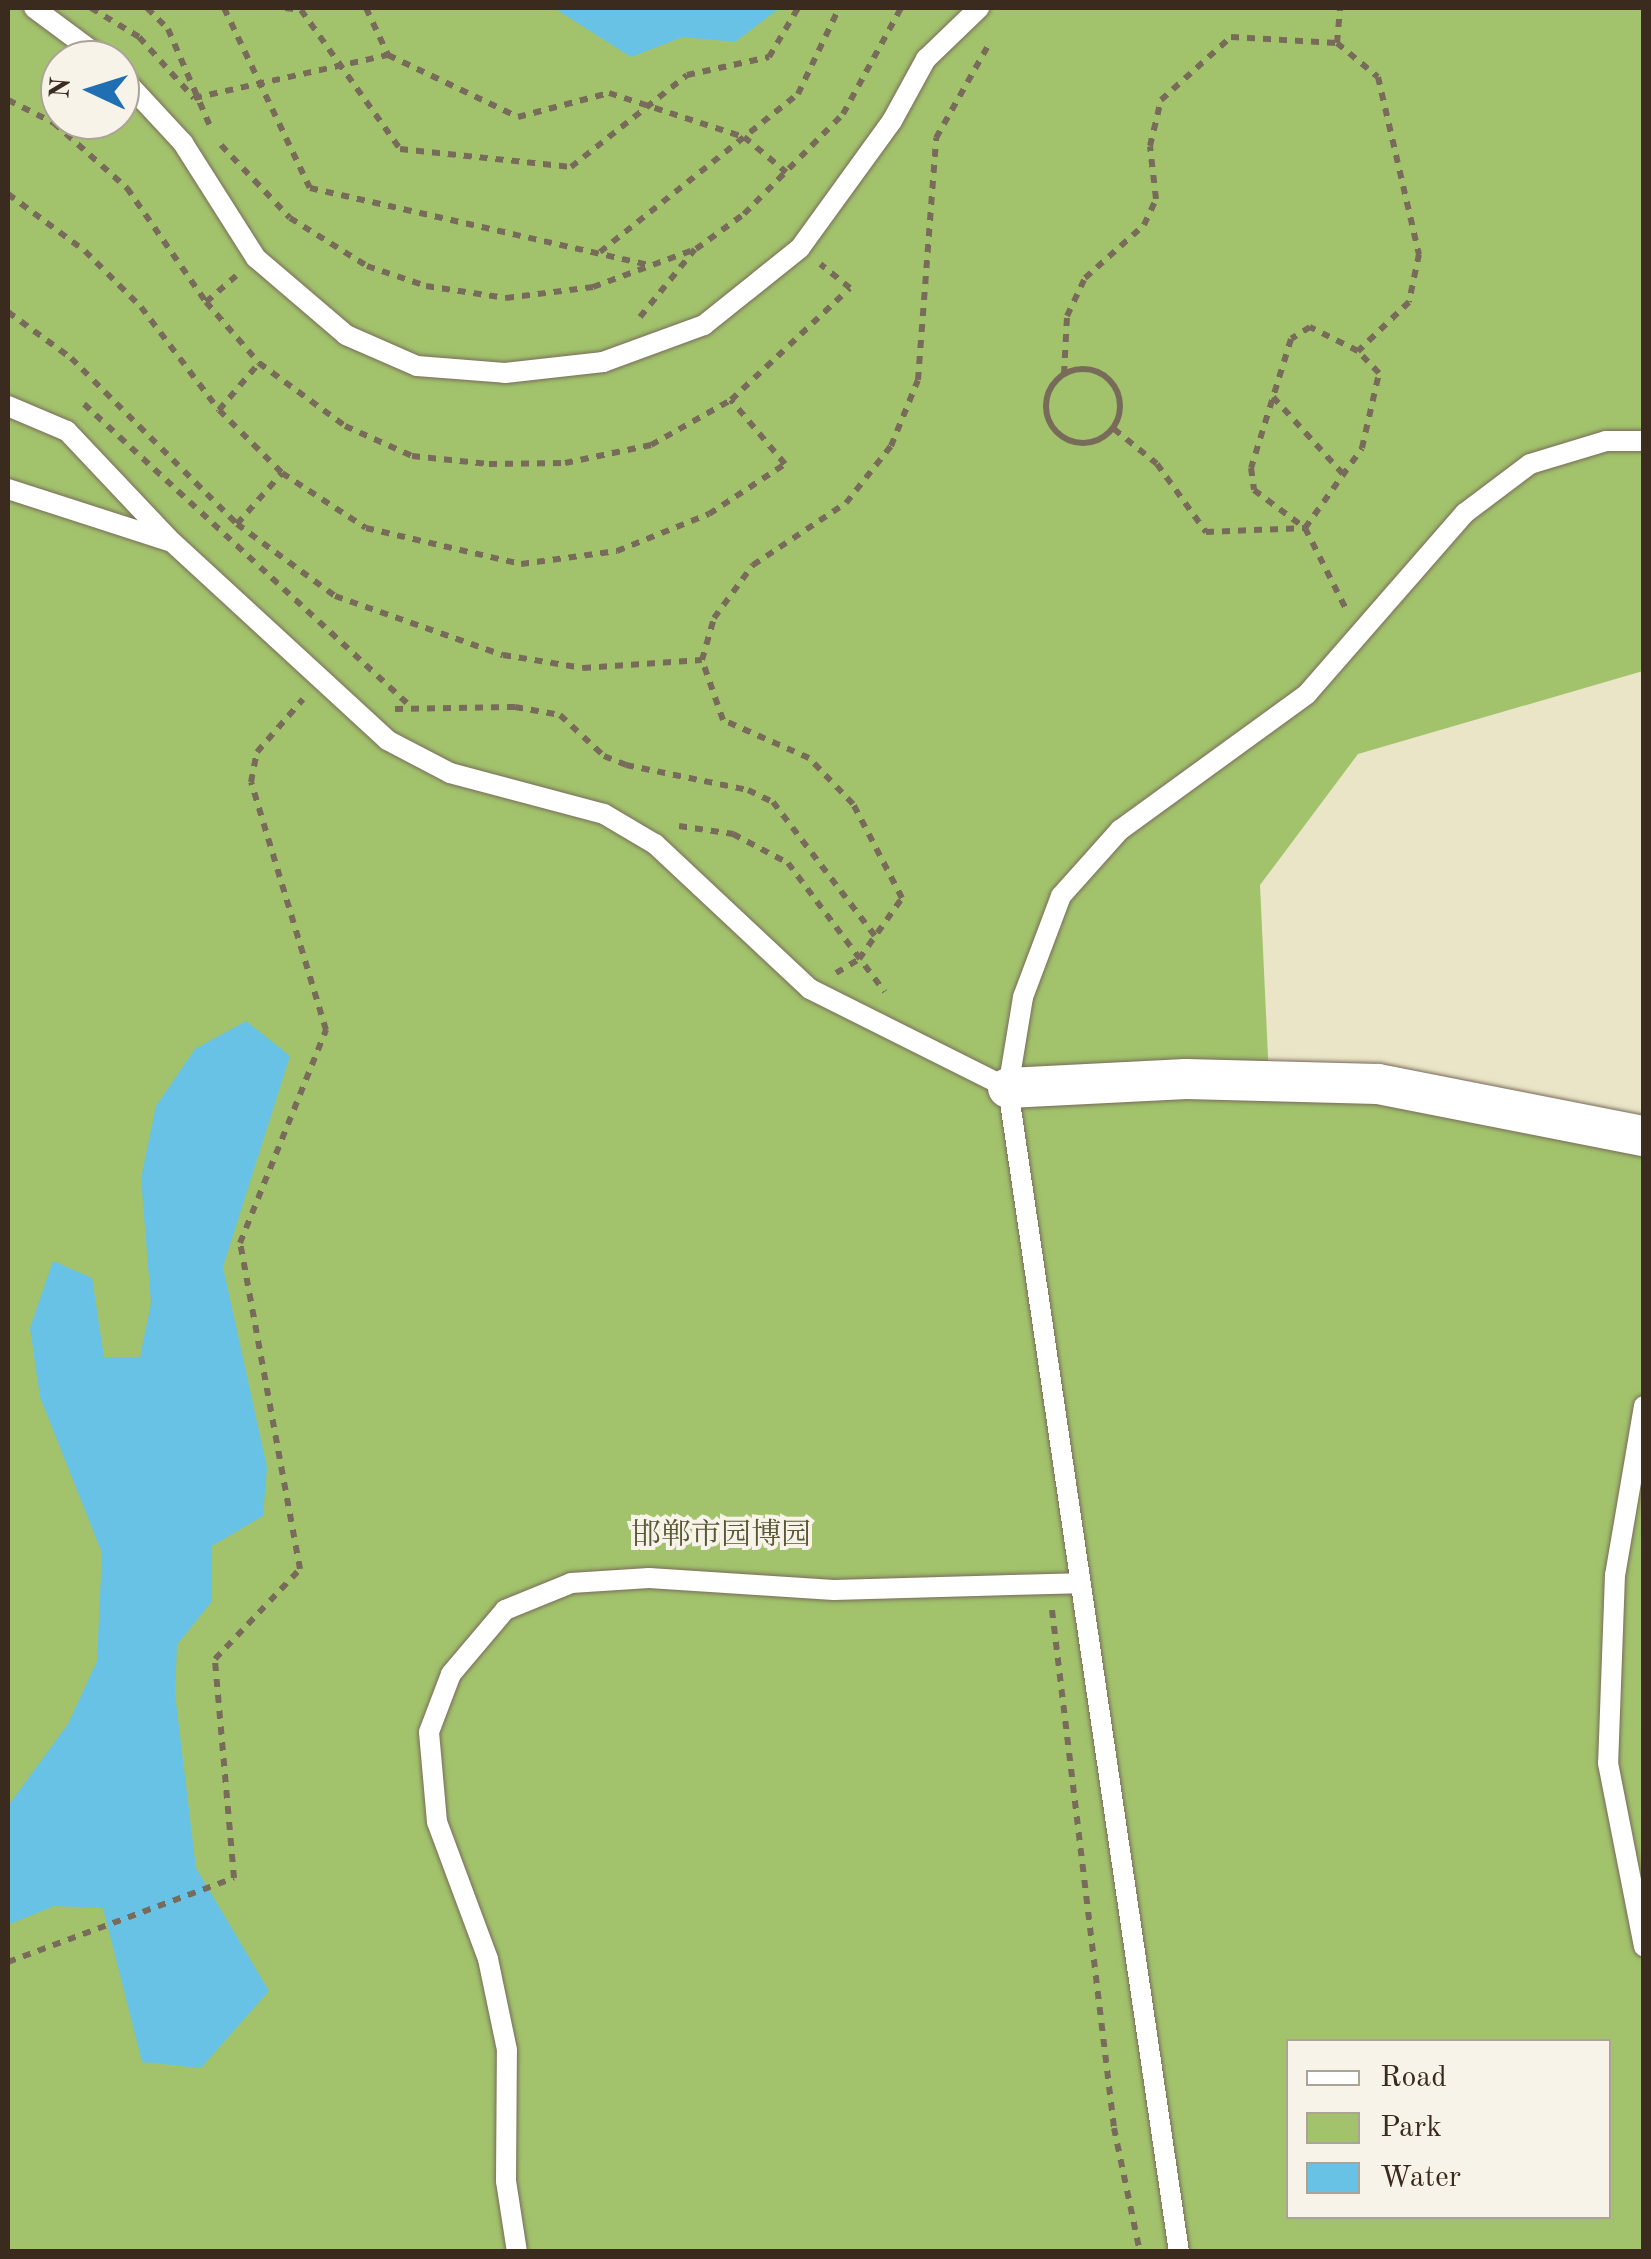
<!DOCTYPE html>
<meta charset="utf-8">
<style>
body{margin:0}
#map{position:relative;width:1651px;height:2259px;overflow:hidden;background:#ebe5c8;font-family:"Old Standard TT","Noto Serif SC",serif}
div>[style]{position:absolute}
.green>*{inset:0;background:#a2c36c}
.water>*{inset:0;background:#67c2e5}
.path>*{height:6px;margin-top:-3px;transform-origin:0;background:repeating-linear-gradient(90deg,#796b5a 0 8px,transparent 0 16px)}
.path>.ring{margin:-3px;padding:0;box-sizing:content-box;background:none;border:6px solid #796b5a;border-radius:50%}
.roads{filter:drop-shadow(0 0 2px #796b5a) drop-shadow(0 0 2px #796b5a)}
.service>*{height:20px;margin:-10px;padding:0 10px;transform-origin:10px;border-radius:10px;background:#fff}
.minor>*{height:40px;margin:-20px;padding:0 20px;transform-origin:20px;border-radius:20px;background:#fff}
span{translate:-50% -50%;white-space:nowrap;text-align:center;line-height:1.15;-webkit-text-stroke:8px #f7f3e8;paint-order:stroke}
.park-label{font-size:30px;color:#5a5835}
.frame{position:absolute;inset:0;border:10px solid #3b2a1e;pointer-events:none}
.legend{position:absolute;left:1286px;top:2039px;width:325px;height:180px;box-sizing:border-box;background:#f7f3e8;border:2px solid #aca397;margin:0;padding:12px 18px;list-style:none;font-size:30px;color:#3b2a1e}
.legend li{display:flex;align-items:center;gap:20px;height:50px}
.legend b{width:50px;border:2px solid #aca397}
.north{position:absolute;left:40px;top:40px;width:100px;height:100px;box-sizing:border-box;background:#f7f3e8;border:2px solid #aca397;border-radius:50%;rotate:274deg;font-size:28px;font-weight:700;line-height:40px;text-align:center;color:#3b2a1e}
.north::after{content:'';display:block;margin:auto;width:35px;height:45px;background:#1f6fb2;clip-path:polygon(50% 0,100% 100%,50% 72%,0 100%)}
</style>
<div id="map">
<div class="green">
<i style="clip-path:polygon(evenodd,8px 8px,1643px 8px,1643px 671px,1358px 754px,1260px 885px,1269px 1078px,1643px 1149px,1643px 2251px,8px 2252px,8px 8px,60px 60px,120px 60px,120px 120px,60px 120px,60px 60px,8px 8px,1288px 2042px,1608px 2042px,1608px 2216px,1288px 2216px,1288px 2042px)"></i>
</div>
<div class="water">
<i style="clip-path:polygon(554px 8px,553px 8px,780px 8px,735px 42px,683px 37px,631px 57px)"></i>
<i style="clip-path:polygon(246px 1021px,290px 1056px,223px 1267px,267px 1467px,263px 1516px,212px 1546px,212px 1601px,177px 1645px,175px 1694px,196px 1868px,269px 1991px,201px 2068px,142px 2062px,103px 1908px,54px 1906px,8px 1925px,8px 1806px,68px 1724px,97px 1661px,102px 1553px,40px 1397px,30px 1328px,53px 1261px,92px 1278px,104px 1357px,140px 1357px,151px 1303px,141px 1178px,156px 1106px,195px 1049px)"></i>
</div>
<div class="path">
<i style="left:91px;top:8px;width:56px;rotate:31.1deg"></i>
<i style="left:139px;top:37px;width:82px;rotate:48deg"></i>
<i style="left:194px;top:98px;width:199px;rotate:-12.5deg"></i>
<i style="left:147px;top:8px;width:30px;rotate:45deg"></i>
<i style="left:168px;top:29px;width:106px;rotate:66.6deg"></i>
<i style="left:224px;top:8px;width:199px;rotate:64.5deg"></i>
<i style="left:310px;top:188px;width:348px;rotate:12.8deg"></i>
<i style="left:285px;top:8px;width:16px;rotate:7deg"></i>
<i style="left:301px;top:10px;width:171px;rotate:54.5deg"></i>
<i style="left:400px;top:149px;width:172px;rotate:6deg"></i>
<i style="left:571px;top:167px;width:148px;rotate:-38.4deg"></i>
<i style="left:687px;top:75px;width:84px;rotate:-12.4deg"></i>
<i style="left:769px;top:57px;width:57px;rotate:-59.4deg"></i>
<i style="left:366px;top:8px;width:52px;rotate:64.9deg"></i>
<i style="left:388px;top:55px;width:144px;rotate:25.5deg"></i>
<i style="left:518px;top:117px;width:94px;rotate:-14.8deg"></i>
<i style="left:609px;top:93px;width:142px;rotate:18.1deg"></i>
<i style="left:744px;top:137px;width:55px;rotate:39.8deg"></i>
<i style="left:1337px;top:43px;width:35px;rotate:-85deg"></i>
<i style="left:8px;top:100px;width:51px;rotate:26.6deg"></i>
<i style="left:54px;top:123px;width:98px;rotate:41.7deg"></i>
<i style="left:127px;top:188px;width:139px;rotate:55.3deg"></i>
<i style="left:206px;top:302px;width:81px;rotate:49deg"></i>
<i style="left:259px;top:363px;width:107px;rotate:36.2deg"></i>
<i style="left:345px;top:426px;width:73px;rotate:24.1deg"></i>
<i style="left:412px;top:456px;width:77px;rotate:5.9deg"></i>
<i style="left:489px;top:464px;width:76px;rotate:-0.8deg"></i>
<i style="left:565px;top:463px;width:88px;rotate:-11.8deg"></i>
<i style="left:651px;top:445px;width:92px;rotate:-29.4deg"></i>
<i style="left:731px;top:400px;width:163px;rotate:-43.3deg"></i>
<i style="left:850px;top:288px;width:38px;rotate:-141deg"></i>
<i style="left:221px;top:145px;width:100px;rotate:46.6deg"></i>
<i style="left:290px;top:218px;width:91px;rotate:31.9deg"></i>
<i style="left:367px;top:266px;width:62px;rotate:18.7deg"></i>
<i style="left:426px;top:286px;width:81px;rotate:8.5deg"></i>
<i style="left:506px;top:298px;width:88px;rotate:-7.2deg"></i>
<i style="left:593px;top:287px;width:110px;rotate:-20.3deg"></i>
<i style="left:696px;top:249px;width:59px;rotate:-36.1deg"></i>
<i style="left:744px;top:214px;width:141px;rotate:-45.3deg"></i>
<i style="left:843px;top:114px;width:121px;rotate:-61.3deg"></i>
<i style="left:8px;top:194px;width:96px;rotate:36.5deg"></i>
<i style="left:85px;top:251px;width:79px;rotate:45deg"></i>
<i style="left:141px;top:307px;width:129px;rotate:52.9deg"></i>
<i style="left:219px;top:410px;width:89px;rotate:45deg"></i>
<i style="left:282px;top:473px;width:100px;rotate:33.2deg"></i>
<i style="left:366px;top:528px;width:159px;rotate:13.1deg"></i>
<i style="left:521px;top:564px;width:97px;rotate:-7.7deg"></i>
<i style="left:617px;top:551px;width:99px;rotate:-21.9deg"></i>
<i style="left:709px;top:514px;width:91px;rotate:-33.3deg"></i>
<i style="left:785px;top:464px;width:84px;rotate:-130.2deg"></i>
<i style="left:600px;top:252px;width:253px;rotate:-38.6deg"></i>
<i style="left:798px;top:94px;width:95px;rotate:-64.5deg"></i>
<i style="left:206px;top:302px;width:40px;rotate:-41deg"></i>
<i style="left:8px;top:312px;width:78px;rotate:36.1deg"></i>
<i style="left:71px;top:358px;width:235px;rotate:45deg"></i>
<i style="left:237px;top:524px;width:122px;rotate:36.3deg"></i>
<i style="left:335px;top:596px;width:178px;rotate:19.4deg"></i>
<i style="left:503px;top:655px;width:81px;rotate:9.2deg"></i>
<i style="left:583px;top:668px;width:119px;rotate:-3.8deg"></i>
<i style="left:640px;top:317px;width:87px;rotate:-51deg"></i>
<i class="ring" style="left:1046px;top:369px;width:68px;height:68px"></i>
<i style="left:1064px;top:374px;width:58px;rotate:-87deg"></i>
<i style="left:1067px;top:316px;width:42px;rotate:-64.7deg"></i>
<i style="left:1085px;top:278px;width:79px;rotate:-41.9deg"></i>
<i style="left:1144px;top:225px;width:29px;rotate:-65deg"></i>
<i style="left:1156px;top:199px;width:53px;rotate:-96.5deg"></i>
<i style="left:1150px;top:146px;width:47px;rotate:-76.6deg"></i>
<i style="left:1161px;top:100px;width:94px;rotate:-42deg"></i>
<i style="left:1231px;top:37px;width:106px;rotate:3.2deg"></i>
<i style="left:1337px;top:43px;width:53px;rotate:39.7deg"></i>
<i style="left:1378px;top:77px;width:182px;rotate:77deg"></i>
<i style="left:1419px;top:254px;width:49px;rotate:101.8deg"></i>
<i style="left:1409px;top:302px;width:71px;rotate:136.1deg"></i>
<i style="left:1358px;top:351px;width:54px;rotate:-153.4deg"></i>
<i style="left:1310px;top:327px;width:22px;rotate:148deg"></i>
<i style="left:1291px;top:339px;width:135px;rotate:107.2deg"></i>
<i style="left:1251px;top:468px;width:22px;rotate:82deg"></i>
<i style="left:1254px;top:490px;width:64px;rotate:36.7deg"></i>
<i style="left:1305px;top:528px;width:91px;rotate:63.2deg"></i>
<i style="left:1273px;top:397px;width:104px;rotate:47.7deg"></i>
<i style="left:84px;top:404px;width:447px;rotate:42.8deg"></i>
<i style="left:219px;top:410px;width:62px;rotate:-49.6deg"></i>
<i style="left:1114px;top:429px;width:55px;rotate:39.1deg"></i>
<i style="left:1157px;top:464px;width:84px;rotate:54.2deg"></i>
<i style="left:1206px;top:532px;width:99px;rotate:-2.3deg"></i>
<i style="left:1305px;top:528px;width:98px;rotate:-54.5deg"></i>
<i style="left:1362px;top:448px;width:77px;rotate:-77.2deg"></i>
<i style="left:1379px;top:373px;width:30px;rotate:-134deg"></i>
<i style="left:237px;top:524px;width:68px;rotate:-48.6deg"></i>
<i style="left:395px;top:709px;width:120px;rotate:-1deg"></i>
<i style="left:515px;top:707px;width:46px;rotate:10.1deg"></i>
<i style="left:560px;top:715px;width:60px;rotate:43deg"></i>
<i style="left:604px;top:756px;width:24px;rotate:22deg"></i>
<i style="left:626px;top:765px;width:125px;rotate:11.6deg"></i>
<i style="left:748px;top:790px;width:28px;rotate:26deg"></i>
<i style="left:773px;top:802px;width:168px;rotate:52.7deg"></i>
<i style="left:679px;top:826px;width:55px;rotate:8.4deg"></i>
<i style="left:733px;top:834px;width:62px;rotate:27.8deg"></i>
<i style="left:788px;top:863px;width:161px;rotate:53.1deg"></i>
<i style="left:836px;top:973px;width:27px;rotate:-31deg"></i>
<i style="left:859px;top:959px;width:75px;rotate:-54.8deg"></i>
<i style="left:902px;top:898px;width:106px;rotate:-117.5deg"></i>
<i style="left:853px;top:804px;width:64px;rotate:-133.7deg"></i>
<i style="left:809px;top:758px;width:94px;rotate:-156.2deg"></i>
<i style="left:723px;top:720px;width:64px;rotate:-109.3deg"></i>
<i style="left:702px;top:660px;width:44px;rotate:-74.1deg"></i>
<i style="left:714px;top:618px;width:66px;rotate:-53.7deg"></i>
<i style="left:753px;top:565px;width:112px;rotate:-33.7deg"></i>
<i style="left:846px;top:503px;width:73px;rotate:-51.7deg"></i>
<i style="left:891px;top:446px;width:71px;rotate:-67.8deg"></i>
<i style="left:918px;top:380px;width:243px;rotate:-85.7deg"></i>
<i style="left:936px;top:138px;width:110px;rotate:-60.6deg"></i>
<i style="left:1052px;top:1610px;width:522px;rotate:83.17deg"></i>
<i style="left:1114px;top:2128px;width:127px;rotate:78.2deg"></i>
<i style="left:8px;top:1962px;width:241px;rotate:-20.4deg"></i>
<i style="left:234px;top:1878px;width:220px;rotate:-95deg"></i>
<i style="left:215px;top:1659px;width:124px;rotate:-46.6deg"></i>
<i style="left:300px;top:1569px;width:331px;rotate:-100.4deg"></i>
<i style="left:240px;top:1243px;width:230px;rotate:-68deg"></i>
<i style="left:326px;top:1030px;width:259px;rotate:-106.8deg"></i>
<i style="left:251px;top:782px;width:31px;rotate:-79deg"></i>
<i style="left:257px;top:752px;width:70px;rotate:-49deg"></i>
</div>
<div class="roads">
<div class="service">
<i style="left:34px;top:8px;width:87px;rotate:36.6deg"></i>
<i style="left:120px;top:75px;width:93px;rotate:47.2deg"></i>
<i style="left:183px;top:143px;width:136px;rotate:57.6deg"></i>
<i style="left:256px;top:258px;width:118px;rotate:40.5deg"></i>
<i style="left:346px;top:335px;width:77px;rotate:23.6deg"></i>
<i style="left:417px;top:366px;width:88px;rotate:4.5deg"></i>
<i style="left:505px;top:373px;width:99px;rotate:-6.4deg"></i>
<i style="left:603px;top:362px;width:108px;rotate:-20.1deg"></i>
<i style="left:704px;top:325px;width:123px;rotate:-38.7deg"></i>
<i style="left:800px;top:248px;width:157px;rotate:-54.1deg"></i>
<i style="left:892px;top:121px;width:71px;rotate:-61.3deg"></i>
<i style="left:926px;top:59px;width:74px;rotate:-43.9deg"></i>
<i style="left:8px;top:406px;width:64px;rotate:23deg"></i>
<i style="left:67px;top:431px;width:149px;rotate:46.6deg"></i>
<i style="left:8px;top:489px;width:172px;rotate:17.9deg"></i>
<i style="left:172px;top:542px;width:292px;rotate:42.6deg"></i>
<i style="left:387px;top:740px;width:71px;rotate:27.6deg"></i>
<i style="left:450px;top:773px;width:159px;rotate:14.9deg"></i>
<i style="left:604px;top:814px;width:59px;rotate:30.5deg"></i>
<i style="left:655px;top:844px;width:212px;rotate:43.1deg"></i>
<i style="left:810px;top:989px;width:221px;rotate:26.6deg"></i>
<i style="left:1644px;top:1406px;width:171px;rotate:99.7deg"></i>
<i style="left:1615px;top:1575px;width:188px;rotate:92.1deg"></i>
<i style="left:1608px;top:1763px;width:187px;rotate:78.9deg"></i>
<i style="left:517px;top:2252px;width:72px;rotate:-98.8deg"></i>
<i style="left:506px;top:2181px;width:131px;rotate:-89.6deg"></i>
<i style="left:507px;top:2050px;width:93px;rotate:-101.8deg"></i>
<i style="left:488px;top:1959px;width:146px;rotate:-110.4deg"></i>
<i style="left:437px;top:1822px;width:90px;rotate:-95.1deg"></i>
<i style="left:429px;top:1732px;width:62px;rotate:-69.2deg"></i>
<i style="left:451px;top:1674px;width:84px;rotate:-49.8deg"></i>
<i style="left:505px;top:1610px;width:71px;rotate:-22.2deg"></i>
<i style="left:571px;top:1583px;width:78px;rotate:-3.7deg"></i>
<i style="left:649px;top:1578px;width:185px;rotate:3.7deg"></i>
<i style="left:834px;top:1590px;width:245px;rotate:-1.6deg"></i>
<i style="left:1179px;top:2252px;width:1176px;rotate:-98.36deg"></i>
<i style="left:1008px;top:1088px;width:92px;rotate:-80.6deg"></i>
<i style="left:1023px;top:997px;width:108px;rotate:-69.4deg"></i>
<i style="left:1061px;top:896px;width:89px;rotate:-48.2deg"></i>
<i style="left:1120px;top:830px;width:231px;rotate:-36deg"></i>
<i style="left:1307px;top:694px;width:240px;rotate:-48.9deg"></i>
<i style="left:1465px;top:513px;width:81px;rotate:-37deg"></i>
<i style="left:1530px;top:464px;width:79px;rotate:-16.8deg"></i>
<i style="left:1606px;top:441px;width:38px"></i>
</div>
<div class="minor">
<i style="left:1008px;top:1088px;width:178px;rotate:-2.9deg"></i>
<i style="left:1186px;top:1079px;width:192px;rotate:1.5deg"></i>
<i style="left:1378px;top:1084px;width:271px;rotate:11.1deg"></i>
</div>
</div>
<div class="park-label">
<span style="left:721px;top:1536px">邯郸市园博园</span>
</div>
<div class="frame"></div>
<ul class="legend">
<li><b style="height:12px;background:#fff"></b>Road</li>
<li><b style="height:28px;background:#a2c36c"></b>Park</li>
<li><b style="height:28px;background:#67c2e5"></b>Water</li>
</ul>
<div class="north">N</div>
</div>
